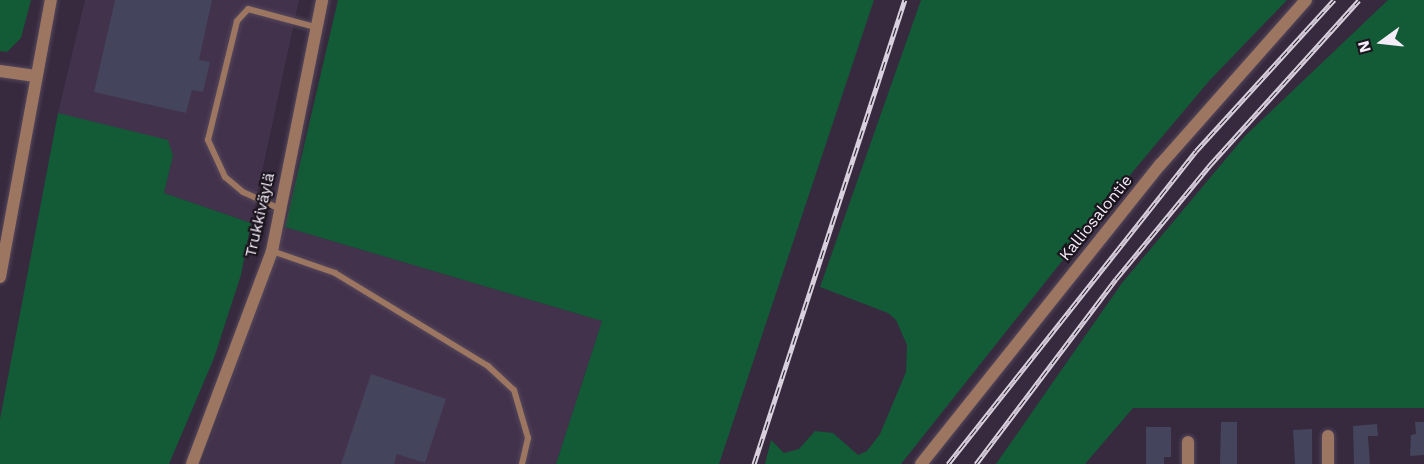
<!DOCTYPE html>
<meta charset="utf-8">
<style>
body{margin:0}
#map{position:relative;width:1424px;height:464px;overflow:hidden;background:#37293e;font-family:"Work Sans",sans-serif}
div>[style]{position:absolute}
.built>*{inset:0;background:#43324c}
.green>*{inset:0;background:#135a36}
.building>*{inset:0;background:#44445c}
.roads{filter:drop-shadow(0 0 2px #55485c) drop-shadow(0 0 2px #55485c)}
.service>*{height:6px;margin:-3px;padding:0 3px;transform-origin:3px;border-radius:3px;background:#9c7660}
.minor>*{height:12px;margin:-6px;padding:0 6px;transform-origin:6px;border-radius:6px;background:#9c7660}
.tertiary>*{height:12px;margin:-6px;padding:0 6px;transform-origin:6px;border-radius:6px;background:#9c7660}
.rail>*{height:5px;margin-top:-2.5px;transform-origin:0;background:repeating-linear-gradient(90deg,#1b151e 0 9px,#d9d0de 0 18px);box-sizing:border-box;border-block:2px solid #d9d0de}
span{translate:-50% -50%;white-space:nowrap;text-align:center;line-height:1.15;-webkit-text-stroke:4.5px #1b151e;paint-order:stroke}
.street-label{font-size:16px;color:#f4ecf9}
.north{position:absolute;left:1352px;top:12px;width:60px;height:60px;-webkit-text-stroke:4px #1b151e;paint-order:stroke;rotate:255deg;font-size:16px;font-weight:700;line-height:24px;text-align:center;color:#f4ecf9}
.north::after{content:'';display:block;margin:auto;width:21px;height:27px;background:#f4ecf9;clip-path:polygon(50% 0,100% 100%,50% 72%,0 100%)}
</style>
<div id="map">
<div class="built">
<i style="clip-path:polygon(85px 0,299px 0,251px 223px,164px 193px,173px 156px,58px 113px)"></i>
<i style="clip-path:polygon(285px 227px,602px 321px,556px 464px,202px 464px)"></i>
</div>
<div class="green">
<i style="clip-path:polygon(0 0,31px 0,21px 38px,7px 52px,0 51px)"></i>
<i style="clip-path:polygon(338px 0,874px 0,719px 464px,556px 464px,602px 321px,285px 227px)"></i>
<i style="clip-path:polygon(921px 0,1287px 0,1209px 81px,1135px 169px,901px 464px,765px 464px,771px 440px,784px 453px,799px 449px,815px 431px,833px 433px,858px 455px,867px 451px,880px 434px,906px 372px,907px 345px,896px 320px,888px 313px,820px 287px)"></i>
<i style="clip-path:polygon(1388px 0,1424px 0,1424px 408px,1133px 408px,1085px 464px,996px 464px,1122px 283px,1245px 136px)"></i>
<i style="clip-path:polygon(58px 113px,168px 140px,173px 156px,164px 193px,251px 223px,241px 275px,214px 358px,169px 464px,0 464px,0 419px)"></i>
</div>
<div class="building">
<i style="clip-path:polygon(115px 0,212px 0,199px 60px,210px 62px,203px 92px,192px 90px,186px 113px,94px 92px)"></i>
<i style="clip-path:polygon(371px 374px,446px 399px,425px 463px,397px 454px,394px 464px,341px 464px)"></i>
<i style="clip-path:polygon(1221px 422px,1237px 422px,1237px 464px,1220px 464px)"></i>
<i style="clip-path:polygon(1415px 422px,1424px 422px,1424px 455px,1410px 456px,1411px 435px,1416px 434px)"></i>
<i style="clip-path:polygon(1377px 424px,1378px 436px,1368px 436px,1370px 464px,1354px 464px,1353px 426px)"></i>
<i style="clip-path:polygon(1146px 427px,1171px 427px,1171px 457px,1164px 457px,1164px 464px,1146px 464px)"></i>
<i style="clip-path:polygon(1312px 429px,1312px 464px,1295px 464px,1293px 430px)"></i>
</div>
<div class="roads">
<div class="service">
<i style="left:280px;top:209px;width:41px;rotate:-155.3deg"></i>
<i style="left:243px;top:192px;width:23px;rotate:-140deg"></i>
<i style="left:225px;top:177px;width:41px;rotate:-114.7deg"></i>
<i style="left:208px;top:140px;width:122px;rotate:-76.3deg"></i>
<i style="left:237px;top:21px;width:16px;rotate:-47deg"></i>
<i style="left:248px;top:9px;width:69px;rotate:15deg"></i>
<i style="left:272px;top:251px;width:67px;rotate:19.2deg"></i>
<i style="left:335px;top:273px;width:179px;rotate:31.3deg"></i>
<i style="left:488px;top:366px;width:35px;rotate:43deg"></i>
<i style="left:514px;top:390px;width:50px;rotate:73.7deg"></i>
<i style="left:528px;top:438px;width:27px;rotate:103deg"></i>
</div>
<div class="minor">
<i style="left:0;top:71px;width:36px;rotate:8deg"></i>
<i style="left:1328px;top:436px;width:28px;rotate:90deg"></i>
<i style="left:1188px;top:442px;width:22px;rotate:90deg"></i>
<i style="left:192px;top:464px;width:228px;rotate:-69.4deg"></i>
<i style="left:272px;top:251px;width:256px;rotate:-78.7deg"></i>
<i style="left:921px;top:464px;width:383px;rotate:-51.4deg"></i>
<i style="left:1160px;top:165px;width:220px;rotate:-48.5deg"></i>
</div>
<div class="tertiary">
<i style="left:0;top:277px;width:282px;rotate:-79.6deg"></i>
</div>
</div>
<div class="rail">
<i style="left:754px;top:464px;width:488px;rotate:-72deg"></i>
<i style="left:948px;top:464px;width:399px;rotate:-51.6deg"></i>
<i style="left:1196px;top:151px;width:205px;rotate:-47.6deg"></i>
<i style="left:976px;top:464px;width:232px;rotate:-52.9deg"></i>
<i style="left:1116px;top:279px;width:148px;rotate:-50.5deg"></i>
<i style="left:1210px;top:165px;width:222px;rotate:-47.9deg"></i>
</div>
<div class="street-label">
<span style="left:260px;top:215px;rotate:-77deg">Trukkiväylä</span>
<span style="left:1096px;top:218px;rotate:-51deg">Kalliosalontie</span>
</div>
<div class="north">N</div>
</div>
